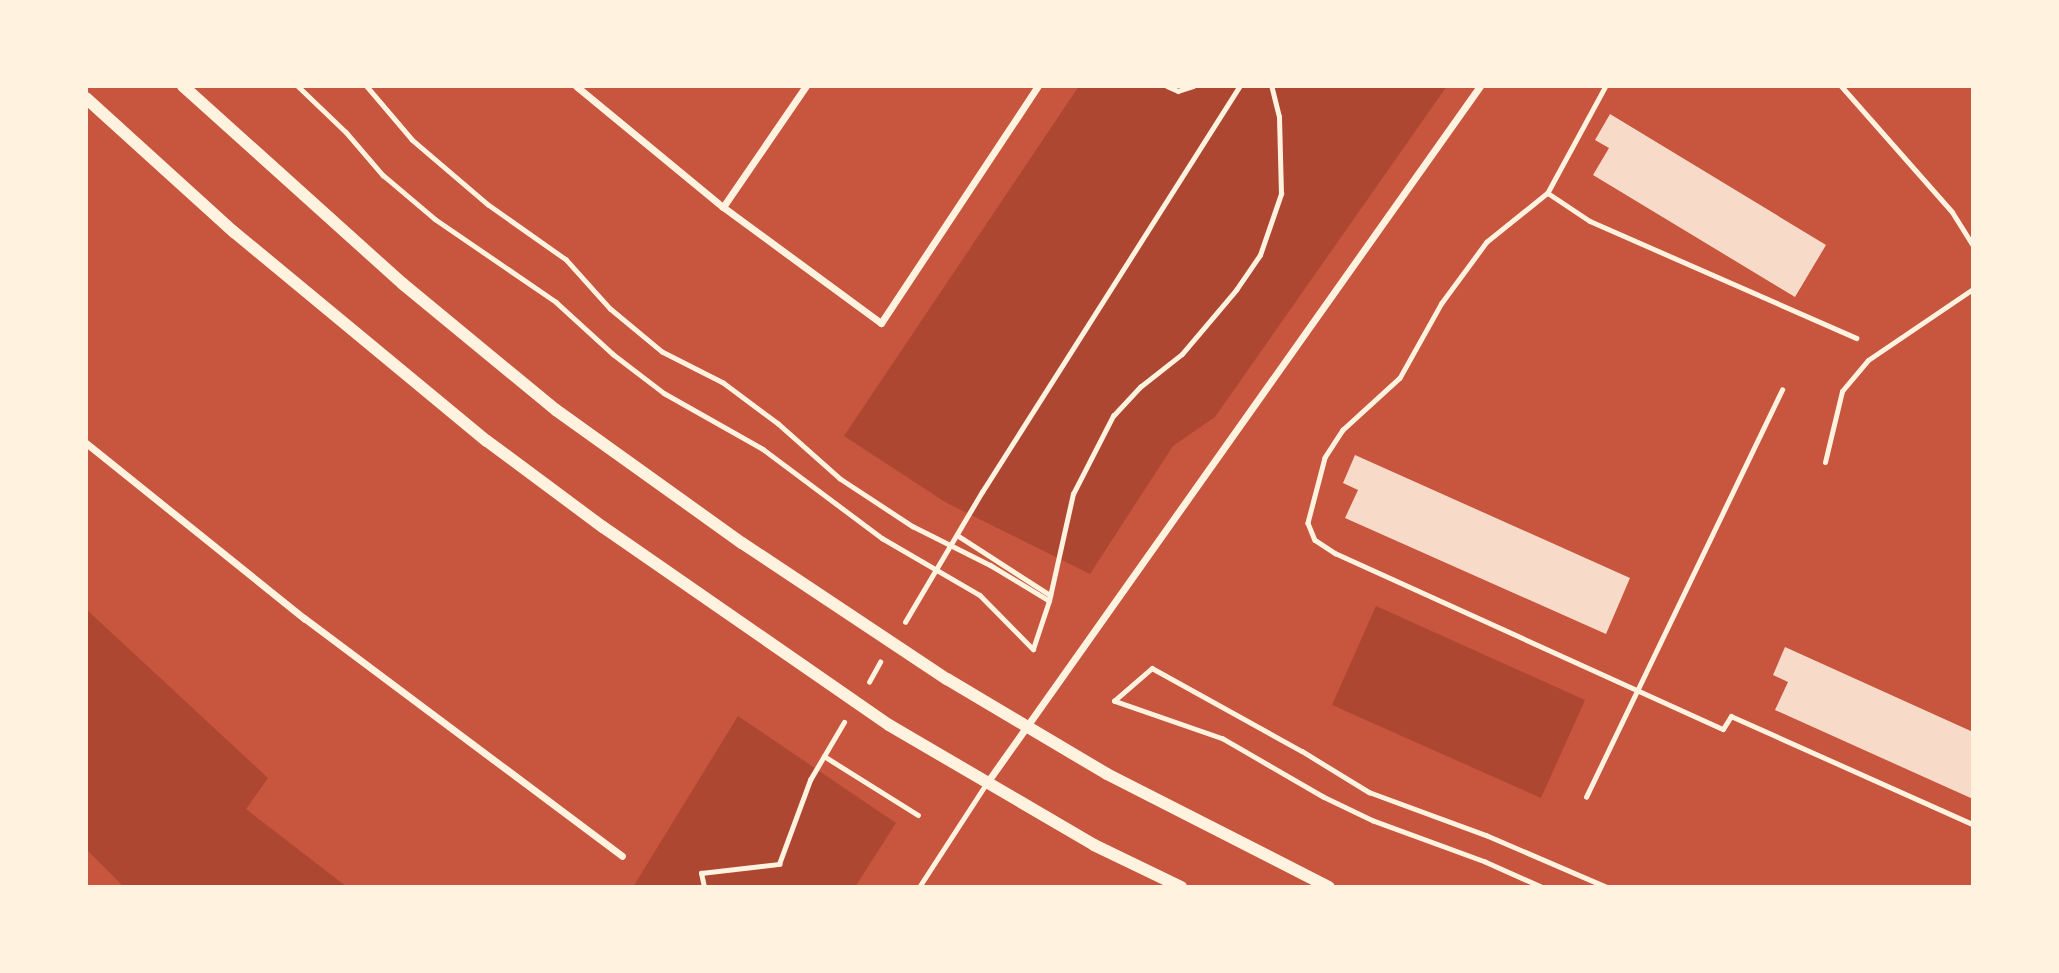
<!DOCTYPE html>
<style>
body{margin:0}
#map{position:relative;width:2059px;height:973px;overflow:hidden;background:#c8553d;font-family:"Fira Sans Condensed",sans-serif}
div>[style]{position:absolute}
.green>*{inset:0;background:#ae4732}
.building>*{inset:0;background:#f7dbc8}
.path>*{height:4.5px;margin:-2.25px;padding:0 2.25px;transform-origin:2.25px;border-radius:2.25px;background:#fff3e0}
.service>*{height:5px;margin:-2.5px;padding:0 2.5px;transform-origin:2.5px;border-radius:2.5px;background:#fff3e0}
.minor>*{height:7px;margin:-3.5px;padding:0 3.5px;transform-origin:3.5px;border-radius:3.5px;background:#fff3e0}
.tertiary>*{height:12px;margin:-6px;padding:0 6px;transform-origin:6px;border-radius:6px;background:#fff3e0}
span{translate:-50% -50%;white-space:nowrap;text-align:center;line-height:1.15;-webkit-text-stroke:6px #fff3e0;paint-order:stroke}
.frame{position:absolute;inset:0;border:88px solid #fff3e0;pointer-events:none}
</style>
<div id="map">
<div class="green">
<i style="clip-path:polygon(1079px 86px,1447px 86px,1215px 417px,1173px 446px,1090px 574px,945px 502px,844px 436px)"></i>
<i style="clip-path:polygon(1376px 606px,1585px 700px,1541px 798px,1332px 705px)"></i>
<i style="clip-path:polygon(86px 609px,268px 778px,246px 809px,347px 887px,124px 887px,86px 849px)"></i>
<i style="clip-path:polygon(738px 716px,896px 823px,855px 887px,633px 887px)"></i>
</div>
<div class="building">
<i style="clip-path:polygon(1610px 114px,1826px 245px,1795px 297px,1593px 175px,1609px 148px,1595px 140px)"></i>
<i style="clip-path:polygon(1355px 455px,1630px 578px,1606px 634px,1345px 518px,1358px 490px,1343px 483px)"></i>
<i style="clip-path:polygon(1785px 647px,1973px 732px,1973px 799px,1775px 710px,1788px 682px,1773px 675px)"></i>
</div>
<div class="path">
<i style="left:298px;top:86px;width:66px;rotate:43.8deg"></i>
<i style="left:346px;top:132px;width:57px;rotate:49.3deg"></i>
<i style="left:383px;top:175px;width:68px;rotate:40.2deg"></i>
<i style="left:435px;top:219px;width:147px;rotate:34.4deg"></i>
<i style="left:556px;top:302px;width:77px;rotate:42.4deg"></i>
<i style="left:613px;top:354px;width:64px;rotate:37.4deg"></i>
<i style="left:664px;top:393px;width:114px;rotate:29.5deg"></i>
<i style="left:763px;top:449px;width:149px;rotate:36.8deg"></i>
<i style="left:882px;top:538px;width:113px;rotate:30.2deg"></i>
<i style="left:980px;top:595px;width:76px;rotate:45.5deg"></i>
<i style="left:1033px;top:649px;width:51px;rotate:-71.6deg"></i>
<i style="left:1049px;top:601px;width:68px;rotate:-148.9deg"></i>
<i style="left:991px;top:566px;width:87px;rotate:-153.4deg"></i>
<i style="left:913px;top:527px;width:87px;rotate:-146.7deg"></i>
<i style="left:840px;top:479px;width:83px;rotate:-138.4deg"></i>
<i style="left:778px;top:424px;width:69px;rotate:-143.3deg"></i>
<i style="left:723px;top:383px;width:68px;rotate:-153.1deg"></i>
<i style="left:662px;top:352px;width:67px;rotate:-140.4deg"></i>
<i style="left:610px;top:309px;width:66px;rotate:-131.9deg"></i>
<i style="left:566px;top:260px;width:95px;rotate:-144.8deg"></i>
<i style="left:488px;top:205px;width:100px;rotate:-139.5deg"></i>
<i style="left:412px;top:140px;width:71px;rotate:-130.4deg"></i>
<i style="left:1167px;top:86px;width:12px;rotate:24deg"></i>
<i style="left:1178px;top:91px;width:16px;rotate:-18deg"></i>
<i style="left:1606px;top:86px;width:122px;rotate:118.5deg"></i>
<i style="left:1548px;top:193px;width:78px;rotate:141.2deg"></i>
<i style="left:1487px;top:242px;width:76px;rotate:126.4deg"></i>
<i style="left:1442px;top:303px;width:86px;rotate:119.2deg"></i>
<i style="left:1400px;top:378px;width:77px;rotate:137.6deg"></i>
<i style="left:1343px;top:430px;width:33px;rotate:123deg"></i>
<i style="left:1325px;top:458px;width:67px;rotate:104.7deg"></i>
<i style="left:1308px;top:523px;width:18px;rotate:68deg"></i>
<i style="left:1315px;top:540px;width:24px;rotate:33deg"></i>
<i style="left:1335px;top:553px;width:426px;rotate:24.4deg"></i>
<i style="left:1723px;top:729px;width:15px;rotate:-58deg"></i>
<i style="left:1731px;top:716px;width:265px;rotate:24.1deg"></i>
<i style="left:1548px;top:193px;width:50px;rotate:33.7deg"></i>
<i style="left:1590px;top:221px;width:291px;rotate:23.7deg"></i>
<i style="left:957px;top:535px;width:111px;rotate:32.8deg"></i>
<i style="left:1049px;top:601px;width:110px;rotate:-77.4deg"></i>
<i style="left:1073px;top:494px;width:88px;rotate:-62.9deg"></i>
<i style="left:1113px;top:416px;width:40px;rotate:-47deg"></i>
<i style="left:1140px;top:387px;width:53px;rotate:-38.2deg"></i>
<i style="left:1182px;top:354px;width:84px;rotate:-49.8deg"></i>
<i style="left:1236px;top:290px;width:42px;rotate:-55.6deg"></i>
<i style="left:1260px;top:255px;width:65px;rotate:-71deg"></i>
<i style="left:1281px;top:194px;width:77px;rotate:-91.5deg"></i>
<i style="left:1279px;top:117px;width:32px;rotate:-104deg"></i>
<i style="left:905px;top:622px;width:151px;rotate:-59.4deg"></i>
<i style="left:982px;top:492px;width:481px;rotate:-57.6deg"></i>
<i style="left:869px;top:682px;width:23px;rotate:-61deg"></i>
<i style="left:824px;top:756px;width:111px;rotate:32.1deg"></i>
<i style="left:1586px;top:797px;width:452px;rotate:-64.3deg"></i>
<i style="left:704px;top:887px;width:14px;rotate:-102deg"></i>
<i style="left:701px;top:873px;width:79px;rotate:-6.6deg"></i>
<i style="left:779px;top:864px;width:90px;rotate:-69.7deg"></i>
<i style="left:810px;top:780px;width:67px;rotate:-59.6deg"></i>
<i style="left:1541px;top:887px;width:61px;rotate:-155.9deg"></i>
<i style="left:1485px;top:862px;width:119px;rotate:-159.9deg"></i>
<i style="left:1373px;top:821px;width:55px;rotate:-154.4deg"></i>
<i style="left:1323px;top:797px;width:116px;rotate:-149.9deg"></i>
<i style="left:1223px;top:739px;width:115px;rotate:-160.8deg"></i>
<i style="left:1114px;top:701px;width:50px;rotate:-41deg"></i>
<i style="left:1152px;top:668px;width:171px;rotate:29deg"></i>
<i style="left:1302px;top:751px;width:79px;rotate:31.5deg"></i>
<i style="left:1369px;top:792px;width:125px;rotate:20.2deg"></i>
<i style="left:1486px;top:835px;width:132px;rotate:23.3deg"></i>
</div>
<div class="service">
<i style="left:1841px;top:86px;width:168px;rotate:48.6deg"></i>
<i style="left:1952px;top:212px;width:40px;rotate:58deg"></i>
<i style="left:1825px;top:462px;width:73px;rotate:-76.5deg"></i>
<i style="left:1842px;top:391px;width:40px;rotate:-50deg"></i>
<i style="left:1868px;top:360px;width:127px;rotate:-34.1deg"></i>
<i style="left:919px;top:887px;width:123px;rotate:-57deg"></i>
</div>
<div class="minor">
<i style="left:576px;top:86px;width:190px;rotate:39.5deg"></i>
<i style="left:723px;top:207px;width:196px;rotate:36.3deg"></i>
<i style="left:881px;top:323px;width:284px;rotate:-56.5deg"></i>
<i style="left:723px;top:207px;width:147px;rotate:-55.6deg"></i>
<i style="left:86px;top:443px;width:280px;rotate:38.8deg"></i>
<i style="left:304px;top:618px;width:397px;rotate:36.8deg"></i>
<i style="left:986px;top:784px;width:855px;rotate:-54.71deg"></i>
</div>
<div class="tertiary">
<i style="left:183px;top:86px;width:296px;rotate:42deg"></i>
<i style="left:403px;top:284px;width:198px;rotate:39.5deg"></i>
<i style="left:556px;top:410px;width:229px;rotate:35.6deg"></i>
<i style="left:742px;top:543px;width:246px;rotate:33.6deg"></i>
<i style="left:947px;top:679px;width:186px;rotate:30.7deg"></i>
<i style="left:1107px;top:774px;width:249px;rotate:27deg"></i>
<i style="left:86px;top:98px;width:200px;rotate:42.2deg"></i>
<i style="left:234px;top:232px;width:328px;rotate:39.6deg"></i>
<i style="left:487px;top:441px;width:144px;rotate:36.6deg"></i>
<i style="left:603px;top:527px;width:348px;rotate:34.7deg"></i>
<i style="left:889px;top:725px;width:238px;rotate:30.3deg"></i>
<i style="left:1094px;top:845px;width:97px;rotate:25.8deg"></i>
</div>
<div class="frame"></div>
</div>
